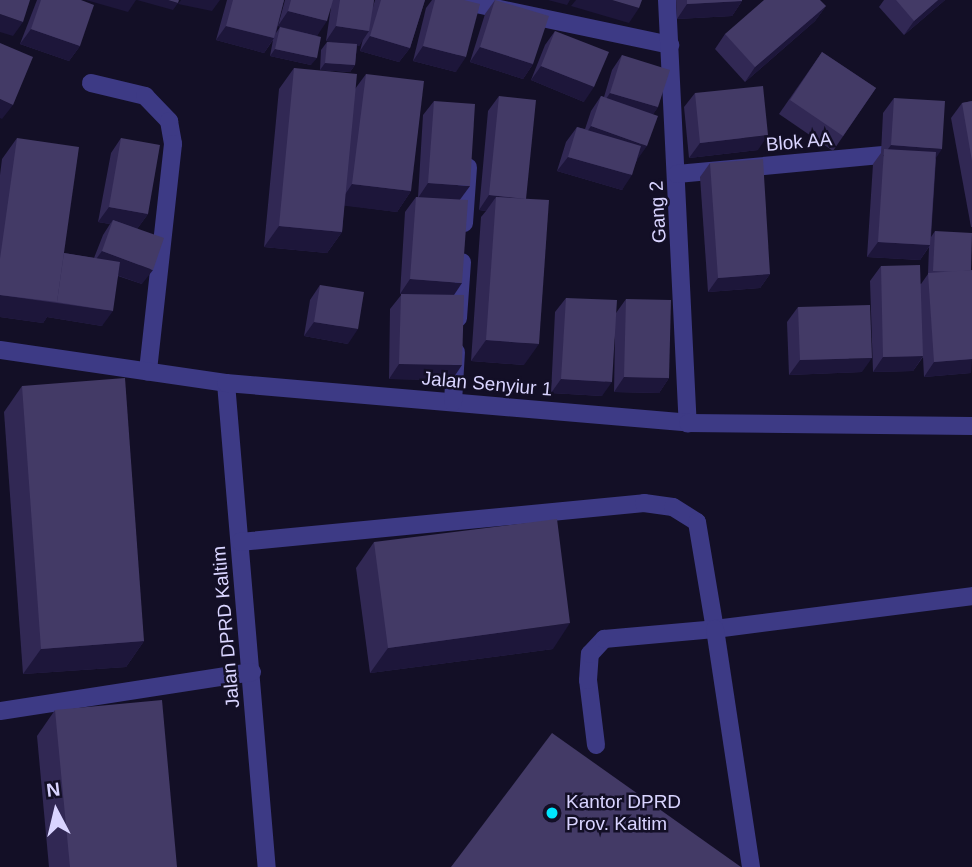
<!DOCTYPE html>
<style>
body{margin:0}
#map{position:relative;width:972px;height:867px;overflow:hidden;background:#130f26;font-family:Arial,sans-serif}
div>[style]{position:absolute}
.service>*{height:18px;margin:-9px;padding:0 9px;transform-origin:9px;border-radius:9px;background:#3d3a85}
.minor>*{height:18px;margin:-9px;padding:0 9px;transform-origin:9px;border-radius:9px;background:#3d3a85}
.wall>*{inset:0;background:#312854}
.shaded-wall>*{inset:0;background:#1d163a}
.building>*{inset:0;background:#433a66}
.dots>*{width:19px;height:19px;translate:-50% -50%;box-sizing:border-box;border:4px solid #130f26;border-radius:50%}
span{translate:-50% -50%;white-space:nowrap;text-align:center;line-height:1.15;-webkit-text-stroke:5px #130f26;paint-order:stroke}
.street-label{font-size:19px;color:#d9d4ff}
.poi-label{font-size:19px;color:#d9d4ff}
.left{translate:0 -50%;text-align:left}
.north{position:absolute;left:21px;top:776px;width:70px;height:70px;-webkit-text-stroke:5px #130f26;paint-order:stroke;rotate:353deg;font-size:19px;font-weight:700;line-height:28px;text-align:center;color:#d9d4ff}
.north::after{content:'';display:block;margin:auto;width:24px;height:32px;background:#d9d4ff;clip-path:polygon(50% 0,100% 100%,50% 72%,0 100%)}
</style>
<div id="map">
<div class="service">
<i style="left:226px;top:383px;width:486px;rotate:85.2deg"></i>
<i style="left:240px;top:542px;width:406px;rotate:-5.5deg"></i>
<i style="left:644px;top:503px;width:29px;rotate:8deg"></i>
<i style="left:673px;top:507px;width:28px;rotate:32deg"></i>
<i style="left:697px;top:522px;width:109px;rotate:80.5deg"></i>
<i style="left:715px;top:629px;width:259px;rotate:-7.3deg"></i>
<i style="left:0;top:711px;width:255px;rotate:-8.8deg"></i>
<i style="left:596px;top:745px;width:65px;rotate:-97deg"></i>
<i style="left:588px;top:680px;width:26px;rotate:-86deg"></i>
<i style="left:590px;top:654px;width:21px;rotate:-47deg"></i>
<i style="left:604px;top:639px;width:111px;rotate:-5.1deg"></i>
<i style="left:715px;top:629px;width:241px;rotate:81.4deg"></i>
</div>
<div class="minor">
<i style="left:457px;top:0;width:218px;rotate:11.9deg"></i>
<i style="left:667px;top:0;width:424px;rotate:87.2deg"></i>
<i style="left:91px;top:83px;width:56px;rotate:13.5deg"></i>
<i style="left:145px;top:96px;width:35px;rotate:46deg"></i>
<i style="left:169px;top:121px;width:23px;rotate:80deg"></i>
<i style="left:173px;top:144px;width:229px;rotate:96.3deg"></i>
<i style="left:677px;top:174px;width:207px;rotate:-5.3deg"></i>
<i style="left:464px;top:223px;width:56px;rotate:-85.9deg"></i>
<i style="left:458px;top:318px;width:56px;rotate:-85.9deg"></i>
<i style="left:0;top:350px;width:228px;rotate:8.3deg"></i>
<i style="left:226px;top:383px;width:464px;rotate:4.9deg"></i>
<i style="left:688px;top:423px;width:284px;rotate:0.6deg"></i>
<i style="left:453px;top:402px;width:50px;rotate:-86.6deg"></i>
</div>
<div class="wall">
<i style="clip-path:polygon(37px 0,81px 0,80px 46px,69px 61px,20px 44px)"></i>
<i style="clip-path:polygon(227px 0,284px 0,276px 33px,280px 27px,308px 34px,278px 26px,285px 0,374px 0,373px 7px,375px 0,425px 0,410px 48px,399px 62px,360px 51px,363px 39px,359px 46px,357px 45px,355px 65px,350px 72px,320px 70px,321px 50px,327px 42px,341px 43px,326px 41px,331px 7px,317px 36px,311px 65px,270px 56px,273px 40px,264px 53px,216px 40px)"></i>
<i style="clip-path:polygon(432px 0,464px 0,456px 72px,413px 61px,426px 8px)"></i>
<i style="clip-path:polygon(495px 0,533px 64px,523px 79px,470px 62px,485px 14px)"></i>
<i style="clip-path:polygon(676px 0,742px 0,742px 1px,732px 16px,677px 19px)"></i>
<i style="clip-path:polygon(884px 0,945px 0,904px 35px,879px 7px)"></i>
<i style="clip-path:polygon(826px 6px,815px 21px,745px 82px,715px 49px,725px 34px)"></i>
<i style="clip-path:polygon(555px 31px,584px 102px,531px 80px,545px 45px)"></i>
<i style="clip-path:polygon(822px 52px,876px 88px,833px 151px,779px 114px)"></i>
<i style="clip-path:polygon(622px 55px,658px 107px,653px 114px,637px 160px,622px 190px,557px 171px,566px 142px,577px 127px,585px 129px,591px 111px,601px 96px,604px 97px,612px 70px)"></i>
<i style="clip-path:polygon(294px 68px,355px 89px,366px 74px,411px 191px,397px 212px,344px 205px,342px 232px,327px 253px,264px 247px,279px 89px)"></i>
<i style="clip-path:polygon(695px 93px,758px 150px,689px 158px,684px 107px)"></i>
<i style="clip-path:polygon(499px 96px,526px 199px,524px 365px,471px 361px,481px 217px,486px 211px,479px 210px,488px 111px)"></i>
<i style="clip-path:polygon(894px 98px,936px 158px,931px 237px,935px 231px,971px 270px,971px 373px,924px 377px,923px 357px,913px 371px,873px 372px,870px 281px,881px 266px,921px 284px,928px 274px,929px 247px,920px 260px,867px 257px,873px 164px,881px 153px,883px 113px)"></i>
<i style="clip-path:polygon(434px 101px,460px 200px,454px 295px,452px 380px,389px 379px,390px 309px,402px 294px,400px 294px,405px 212px,416px 197px,418px 197px,423px 115px)"></i>
<i style="clip-path:polygon(972px 101px,972px 227px,971px 227px,951px 118px,962px 103px)"></i>
<i style="clip-path:polygon(17px 138px,64px 253px,94px 258px,103px 235px,110px 224px,98px 222px,111px 153px,121px 138px,148px 214px,137px 229px,142px 284px,118px 276px,102px 326px,47px 317px,43px 323px,0 317px,0 175px,2px 159px)"></i>
<i style="clip-path:polygon(710px 163px,770px 274px,760px 288px,708px 292px,700px 177px)"></i>
<i style="clip-path:polygon(320px 285px,348px 344px,304px 336px,310px 300px)"></i>
<i style="clip-path:polygon(566px 298px,616px 313px,626px 299px,669px 378px,659px 393px,614px 392px,615px 335px,602px 396px,551px 393px,555px 312px)"></i>
<i style="clip-path:polygon(798px 307px,862px 372px,789px 375px,787px 322px)"></i>
<i style="clip-path:polygon(22px 386px,144px 641px,126px 667px,23px 674px,4px 412px)"></i>
<i style="clip-path:polygon(374px 542px,553px 649px,370px 673px,356px 568px)"></i>
<i style="clip-path:polygon(55px 710px,177px 867px,49px 867px,37px 736px)"></i>
</div>
<div class="shaded-wall">
<i style="clip-path:polygon(86px 0,136px 0,128px 12px)"></i>
<i style="clip-path:polygon(137px 0,168px 0,178px 3px,173px 10px)"></i>
<i style="clip-path:polygon(181px 0,220px 0,212px 11px,178px 4px)"></i>
<i style="clip-path:polygon(548px 0,570px 0,567px 5px)"></i>
<i style="clip-path:polygon(576px 0,612px 0,639px 8px,629px 23px,571px 6px)"></i>
<i style="clip-path:polygon(938px 0,945px 0,904px 35px,914px 21px)"></i>
<i style="clip-path:polygon(742px 1px,732px 16px,677px 19px,687px 4px)"></i>
<i style="clip-path:polygon(826px 6px,815px 21px,745px 82px,755px 67px)"></i>
<i style="clip-path:polygon(288px 11px,327px 21px,317px 36px,278px 26px)"></i>
<i style="clip-path:polygon(0 14px,23px 22px,13px 36px,0 32px)"></i>
<i style="clip-path:polygon(226px 26px,274px 38px,264px 53px,216px 40px)"></i>
<i style="clip-path:polygon(336px 26px,369px 31px,359px 46px,326px 41px)"></i>
<i style="clip-path:polygon(31px 29px,80px 46px,69px 61px,20px 44px)"></i>
<i style="clip-path:polygon(370px 36px,410px 48px,399px 62px,360px 51px)"></i>
<i style="clip-path:polygon(423px 46px,466px 57px,456px 72px,413px 61px)"></i>
<i style="clip-path:polygon(480px 47px,533px 64px,523px 79px,470px 62px)"></i>
<i style="clip-path:polygon(275px 49px,317px 58px,311px 65px,270px 56px)"></i>
<i style="clip-path:polygon(325px 63px,355px 65px,350px 72px,320px 70px)"></i>
<i style="clip-path:polygon(541px 66px,594px 87px,584px 102px,531px 80px)"></i>
<i style="clip-path:polygon(610px 93px,658px 107px,648px 122px,600px 108px)"></i>
<i style="clip-path:polygon(0 99px,13px 105px,2px 119px,0 118px)"></i>
<i style="clip-path:polygon(591px 126px,647px 146px,637px 160px,581px 141px)"></i>
<i style="clip-path:polygon(768px 135px,758px 150px,689px 158px,700px 143px)"></i>
<i style="clip-path:polygon(891px 145px,942px 149px,932px 164px,883px 156px)"></i>
<i style="clip-path:polygon(568px 157px,632px 175px,622px 190px,557px 171px)"></i>
<i style="clip-path:polygon(428px 183px,470px 186px,459px 201px,418px 198px)"></i>
<i style="clip-path:polygon(352px 184px,411px 191px,397px 212px,338px 205px)"></i>
<i style="clip-path:polygon(489px 195px,526px 199px,496px 197px,486px 211px,479px 210px)"></i>
<i style="clip-path:polygon(109px 207px,148px 214px,137px 229px,113px 220px,110px 224px,98px 222px)"></i>
<i style="clip-path:polygon(279px 226px,342px 232px,327px 253px,264px 247px)"></i>
<i style="clip-path:polygon(878px 242px,930px 245px,920px 260px,867px 257px)"></i>
<i style="clip-path:polygon(102px 251px,153px 270px,142px 284px,91px 266px)"></i>
<i style="clip-path:polygon(770px 274px,760px 288px,708px 292px,718px 278px)"></i>
<i style="clip-path:polygon(410px 279px,462px 283px,452px 298px,400px 294px)"></i>
<i style="clip-path:polygon(0 295px,113px 311px,102px 326px,47px 317px,43px 323px,0 317px)"></i>
<i style="clip-path:polygon(314px 322px,358px 329px,348px 344px,304px 336px)"></i>
<i style="clip-path:polygon(486px 340px,539px 344px,524px 365px,471px 361px)"></i>
<i style="clip-path:polygon(923px 356px,913px 371px,873px 372px,883px 357px)"></i>
<i style="clip-path:polygon(872px 358px,862px 372px,789px 375px,800px 360px)"></i>
<i style="clip-path:polygon(972px 359px,971px 373px,924px 377px,934px 362px)"></i>
<i style="clip-path:polygon(399px 364px,462px 365px,452px 380px,389px 379px)"></i>
<i style="clip-path:polygon(624px 377px,669px 378px,659px 393px,614px 392px)"></i>
<i style="clip-path:polygon(561px 379px,612px 382px,602px 396px,551px 393px)"></i>
<i style="clip-path:polygon(570px 623px,553px 649px,370px 673px,388px 648px)"></i>
<i style="clip-path:polygon(144px 641px,126px 667px,23px 674px,41px 649px)"></i>
</div>
<div class="building">
<i style="clip-path:polygon(0 0,30px 0,23px 22px,0 14px)"></i>
<i style="clip-path:polygon(41px 0,81px 0,94px 5px,80px 46px,31px 29px)"></i>
<i style="clip-path:polygon(168px 0,179px 0,178px 3px)"></i>
<i style="clip-path:polygon(233px 0,284px 0,274px 38px,226px 26px)"></i>
<i style="clip-path:polygon(291px 0,333px 0,327px 21px,288px 11px)"></i>
<i style="clip-path:polygon(340px 0,374px 0,369px 31px,336px 26px)"></i>
<i style="clip-path:polygon(381px 0,425px 0,410px 48px,370px 36px)"></i>
<i style="clip-path:polygon(435px 0,464px 0,480px 4px,466px 57px,423px 46px)"></i>
<i style="clip-path:polygon(495px 0,549px 16px,533px 64px,480px 47px)"></i>
<i style="clip-path:polygon(612px 0,642px 0,639px 8px)"></i>
<i style="clip-path:polygon(687px 0,742px 0,742px 1px,687px 4px)"></i>
<i style="clip-path:polygon(764px 0,820px 0,826px 6px,755px 67px,725px 34px)"></i>
<i style="clip-path:polygon(896px 0,938px 0,914px 21px)"></i>
<i style="clip-path:polygon(280px 27px,321px 37px,317px 58px,275px 49px)"></i>
<i style="clip-path:polygon(555px 31px,609px 52px,594px 87px,541px 66px)"></i>
<i style="clip-path:polygon(327px 42px,357px 44px,355px 65px,325px 63px)"></i>
<i style="clip-path:polygon(0 43px,33px 57px,13px 105px,0 99px)"></i>
<i style="clip-path:polygon(822px 52px,876px 88px,843px 136px,790px 100px)"></i>
<i style="clip-path:polygon(622px 55px,670px 70px,658px 107px,610px 93px)"></i>
<i style="clip-path:polygon(294px 68px,357px 74px,342px 232px,279px 226px)"></i>
<i style="clip-path:polygon(366px 74px,424px 81px,411px 191px,352px 184px)"></i>
<i style="clip-path:polygon(763px 86px,768px 135px,700px 143px,695px 93px)"></i>
<i style="clip-path:polygon(499px 96px,536px 100px,526px 199px,489px 195px)"></i>
<i style="clip-path:polygon(601px 96px,658px 116px,647px 146px,591px 126px)"></i>
<i style="clip-path:polygon(894px 98px,945px 101px,942px 149px,891px 145px)"></i>
<i style="clip-path:polygon(434px 101px,475px 104px,470px 186px,428px 183px)"></i>
<i style="clip-path:polygon(972px 101px,972px 161px,962px 103px)"></i>
<i style="clip-path:polygon(577px 127px,641px 146px,632px 175px,568px 157px)"></i>
<i style="clip-path:polygon(17px 138px,79px 147px,57px 302px,0 295px,0 259px)"></i>
<i style="clip-path:polygon(121px 138px,160px 145px,148px 214px,109px 207px)"></i>
<i style="clip-path:polygon(884px 149px,936px 152px,930px 245px,878px 242px)"></i>
<i style="clip-path:polygon(763px 159px,770px 274px,718px 278px,710px 163px)"></i>
<i style="clip-path:polygon(416px 197px,468px 200px,462px 283px,410px 279px)"></i>
<i style="clip-path:polygon(496px 197px,549px 200px,539px 344px,486px 340px)"></i>
<i style="clip-path:polygon(113px 220px,164px 238px,153px 270px,102px 251px)"></i>
<i style="clip-path:polygon(935px 231px,972px 233px,971px 270px,956px 272px,933px 271px)"></i>
<i style="clip-path:polygon(64px 253px,120px 262px,113px 311px,56px 302px,57px 302px)"></i>
<i style="clip-path:polygon(920px 265px,923px 356px,883px 357px,881px 266px)"></i>
<i style="clip-path:polygon(972px 270px,972px 359px,934px 362px,928px 273px)"></i>
<i style="clip-path:polygon(320px 285px,364px 292px,358px 329px,314px 322px)"></i>
<i style="clip-path:polygon(401px 294px,464px 295px,462px 365px,399px 364px)"></i>
<i style="clip-path:polygon(566px 298px,617px 300px,612px 382px,561px 379px)"></i>
<i style="clip-path:polygon(626px 299px,671px 300px,669px 378px,624px 377px)"></i>
<i style="clip-path:polygon(870px 305px,872px 358px,800px 360px,798px 307px)"></i>
<i style="clip-path:polygon(125px 378px,144px 641px,41px 649px,22px 386px)"></i>
<i style="clip-path:polygon(557px 519px,570px 623px,388px 648px,374px 542px)"></i>
<i style="clip-path:polygon(162px 700px,177px 867px,70px 867px,55px 710px)"></i>
<i style="clip-path:polygon(552px 733px,741px 867px,451px 867px)"></i>
</div>
<div class="dots">
<i style="left:552px;top:813px;background:#00e5ff"></i>
</div>
<div class="street-label">
<span style="left:799px;top:142px;rotate:-5deg">Blok AA</span>
<span style="left:658px;top:212px;rotate:-93deg">Gang 2</span>
<span style="left:487px;top:384px;rotate:5deg">Jalan Senyiur 1</span>
<span style="left:226px;top:627px;rotate:-95deg">Jalan DPRD Kaltim</span>
</div>
<div class="poi-label">
<span class="left" style="left:566px;top:813px">Kantor DPRD<br>Prov. Kaltim</span>
</div>
<div class="north">N</div>
</div>
